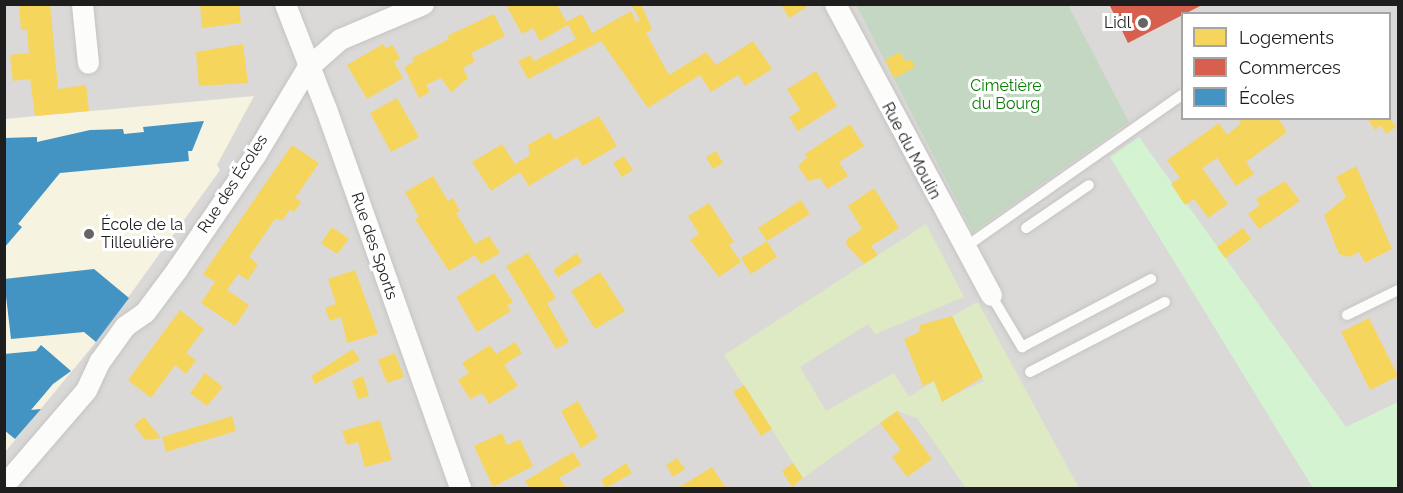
<!DOCTYPE html>
<meta charset="utf-8">
<style>
body{margin:0}
#map{position:relative;width:1403px;height:493px;overflow:hidden;background:#ece9e6;font-family:Raleway,sans-serif}
div>[style]{position:absolute}
.residential>*{inset:0;background:#dbd9d8}
.education>*{inset:0;background:#f6f3e1}
.religious>*{inset:0;background:#dad9d8}
.grass>*{inset:0;background:#ddeac3}
.cemetery>*{inset:0;background:#c4d7c2}
.park>*{inset:0;background:#d4f3d1}
.homes>*{inset:0;background:#f6d55c}
.shops>*{inset:0;background:#d6604d}
.schools>*{inset:0;background:#4393c3}
.roads{filter:drop-shadow(0 0 2px #c5c4c2) drop-shadow(0 0 2px #c5c4c2)}
.lane>*{height:10px;margin:-5px;padding:0 5px;transform-origin:5px;border-radius:5px;background:#fcfcfb}
.street>*{height:21px;margin:-10.5px;padding:0 10.5px;transform-origin:10.5px;border-radius:10.5px;background:#fcfcfb}
.dots>*{width:16px;height:16px;translate:-50% -50%;box-sizing:border-box;border:3px solid #fff;border-radius:50%}
span{translate:-50% -50%;white-space:nowrap;text-align:center;line-height:1.15;-webkit-text-stroke:6px #fff;paint-order:stroke}
.poi-label{font-size:16px;color:#1e1e1e}
.right{translate:-100% -50%;text-align:right}
.left{translate:0 -50%;text-align:left}
.park-label{font-size:16px;color:#0b8007}
.street-label{font-size:16px;color:#1e1e1e}
.frame{position:absolute;inset:0;border:6px solid #1e1e1e;pointer-events:none}
.legend{position:absolute;left:1181px;top:12px;width:210px;height:108px;box-sizing:border-box;background:#fff;border:2px solid #a5a5a5;margin:0;padding:8px 10px;list-style:none;font-size:18px;color:#1e1e1e}
.legend li{display:flex;align-items:center;gap:12px;height:30px}
.legend b{width:30px;border:2px solid #a5a5a5}
</style>
<div id="map">
<div class="residential">
<i style="clip-path:polygon(evenodd,5px 5px,1398px 5px,1398px 488px,5px 488px,5px 5px,1182px 14px,1390px 14px,1390px 118px,1182px 118px,1182px 14px)"></i>
</div>
<div class="education">
<i style="clip-path:polygon(254px 96px,217px 165px,220px 170px,96px 342px,5px 452px,5px 119px)"></i>
</div>
<div class="religious">
<i style="clip-path:polygon(1068px 5px,1109px 5px,1128px 43px,1153px 31px,1182px 77px,1127px 118px)"></i>
<i style="clip-path:polygon(1110px 157px,1182px 280px,1313px 488px,1079px 488px,978px 302px,1021px 277px,994px 240px)"></i>
</div>
<div class="grass">
<i style="clip-path:polygon(926px 224px,964px 297px,875px 334px,868px 324px,800px 367px,826px 411px,894px 373px,909px 397px,934px 381px,942px 401px,984px 381px,952px 316px,978px 302px,1079px 488px,966px 488px,917px 418px,897px 411px,803px 478px,724px 355px)"></i>
</div>
<div class="cemetery">
<i style="clip-path:polygon(856px 5px,1068px 5px,1129px 122px,973px 232px)"></i>
</div>
<div class="park">
<i style="clip-path:polygon(1139px 137px,1346px 427px,1398px 402px,1398px 488px,1313px 488px,1110px 157px)"></i>
</div>
<div class="homes">
<i style="clip-path:polygon(50px 4px,58px 89px,86px 85px,89px 111px,35px 116px,30px 79px,13px 81px,10px 55px,29px 53px,27px 30px,21px 30px,19px 5px)"></i>
<i style="clip-path:polygon(200px 4px,239px 4px,241px 23px,202px 28px)"></i>
<i style="clip-path:polygon(557px 4px,566px 22px,582px 14px,592px 33px,631px 11px,636px 22px,640px 20px,631px 4px,641px 4px,652px 29px,646px 33px,669px 75px,706px 52px,716px 65px,753px 41px,772px 69px,745px 86px,738px 75px,711px 92px,700px 75px,648px 108px,601px 41px,528px 79px,518px 61px,530px 55px,534px 61px,576px 39px,568px 25px,540px 41px,533px 28px,522px 34px,506px 5px)"></i>
<i style="clip-path:polygon(781px 4px,805px 4px,807px 7px,789px 18px)"></i>
<i style="clip-path:polygon(494px 14px,505px 36px,471px 53px,475px 61px,463px 68px,468px 78px,451px 92px,441px 78px,426px 85px,430px 92px,419px 98px,404px 67px,414px 62px,412px 58px,449px 39px,447px 36px)"></i>
<i style="clip-path:polygon(243px 44px,248px 83px,199px 86px,196px 52px)"></i>
<i style="clip-path:polygon(383px 44px,386px 48px,393px 45px,400px 59px,394px 62px,403px 78px,367px 99px,347px 65px)"></i>
<i style="clip-path:polygon(900px 52px,906px 62px,911px 59px,915px 67px,894px 78px,885px 60px)"></i>
<i style="clip-path:polygon(816px 71px,837px 106px,798px 131px,789px 117px,800px 110px,787px 89px)"></i>
<i style="clip-path:polygon(397px 98px,419px 137px,391px 152px,370px 113px)"></i>
<i style="clip-path:polygon(599px 116px,617px 146px,583px 166px,577px 157px,529px 186px,520px 172px,491px 191px,472px 162px,502px 144px,515px 164px,530px 155px,528px 145px,550px 132px,554px 140px)"></i>
<i style="clip-path:polygon(1238px 118px,1278px 118px,1287px 132px,1246px 162px,1254px 174px,1236px 186px,1217px 158px,1202px 168px,1228px 204px,1208px 218px,1194px 199px,1185px 205px,1171px 184px,1180px 178px,1167px 160px,1219px 123px,1227px 135px,1241px 123px)"></i>
<i style="clip-path:polygon(1367px 118px,1390px 118px,1396px 127px,1386px 134px,1381px 125px,1375px 130px)"></i>
<i style="clip-path:polygon(850px 124px,864px 146px,839px 162px,848px 176px,827px 189px,820px 178px,808px 181px,798px 166px,807px 157px,805px 154px)"></i>
<i style="clip-path:polygon(292px 145px,319px 163px,295px 198px,301px 202px,294px 212px,290px 209px,283px 220px,275px 219px,249px 257px,258px 264px,248px 280px,238px 274px,227px 290px,249px 305px,235px 326px,201px 303px,215px 282px,203px 274px)"></i>
<i style="clip-path:polygon(716px 151px,723px 163px,713px 169px,706px 157px)"></i>
<i style="clip-path:polygon(624px 156px,633px 170px,622px 177px,613px 163px)"></i>
<i style="clip-path:polygon(1356px 166px,1392px 249px,1365px 263px,1359px 252px,1349px 257px,1339px 254px,1324px 215px,1346px 197px,1336px 177px)"></i>
<i style="clip-path:polygon(433px 176px,448px 201px,453px 198px,460px 211px,456px 213px,475px 244px,489px 236px,500px 253px,481px 264px,475px 255px,449px 271px,415px 219px,419px 217px,405px 192px)"></i>
<i style="clip-path:polygon(1285px 181px,1300px 201px,1259px 229px,1248px 214px,1260px 205px,1256px 199px)"></i>
<i style="clip-path:polygon(874px 188px,899px 228px,871px 246px,878px 255px,864px 264px,846px 244px,847px 239px,862px 229px,848px 206px)"></i>
<i style="clip-path:polygon(801px 200px,810px 214px,767px 241px,777px 257px,751px 274px,741px 258px,767px 241px,758px 228px)"></i>
<i style="clip-path:polygon(709px 203px,734px 242px,729px 245px,741px 262px,719px 277px,690px 240px,699px 234px,688px 216px)"></i>
<i style="clip-path:polygon(332px 227px,349px 239px,337px 254px,321px 243px)"></i>
<i style="clip-path:polygon(1243px 228px,1251px 239px,1225px 258px,1217px 247px)"></i>
<i style="clip-path:polygon(528px 253px,556px 298px,547px 303px,569px 342px,556px 349px,506px 266px)"></i>
<i style="clip-path:polygon(577px 253px,582px 262px,558px 277px,553px 270px)"></i>
<i style="clip-path:polygon(355px 270px,378px 334px,347px 343px,341px 317px,330px 321px,325px 308px,336px 304px,328px 279px)"></i>
<i style="clip-path:polygon(600px 272px,625px 311px,595px 329px,571px 291px)"></i>
<i style="clip-path:polygon(494px 273px,513px 302px,507px 306px,511px 311px,477px 332px,456px 297px)"></i>
<i style="clip-path:polygon(180px 310px,204px 329px,186px 353px,196px 360px,186px 374px,175px 365px,151px 398px,128px 380px)"></i>
<i style="clip-path:polygon(952px 316px,983px 377px,942px 402px,934px 381px,923px 386px,904px 339px,919px 332px,920px 325px)"></i>
<i style="clip-path:polygon(1369px 318px,1398px 376px,1370px 390px,1341px 332px)"></i>
<i style="clip-path:polygon(515px 342px,522px 353px,504px 365px,518px 386px,489px 404px,482px 393px,470px 399px,458px 380px,469px 373px,462px 363px,490px 345px,496px 354px)"></i>
<i style="clip-path:polygon(353px 349px,360px 360px,315px 384px,311px 376px)"></i>
<i style="clip-path:polygon(395px 353px,404px 377px,387px 383px,378px 360px)"></i>
<i style="clip-path:polygon(205px 373px,223px 387px,207px 406px,190px 393px)"></i>
<i style="clip-path:polygon(363px 376px,369px 396px,358px 399px,352px 381px)"></i>
<i style="clip-path:polygon(744px 385px,772px 429px,761px 436px,733px 392px)"></i>
<i style="clip-path:polygon(578px 401px,598px 437px,581px 448px,561px 411px)"></i>
<i style="clip-path:polygon(897px 411px,932px 459px,907px 477px,892px 457px,901px 450px,880px 423px)"></i>
<i style="clip-path:polygon(232px 416px,236px 431px,166px 452px,162px 437px)"></i>
<i style="clip-path:polygon(144px 417px,161px 438px,145px 440px,134px 425px)"></i>
<i style="clip-path:polygon(380px 420px,392px 460px,365px 467px,358px 442px,347px 445px,342px 431px)"></i>
<i style="clip-path:polygon(502px 433px,507px 445px,520px 439px,533px 466px,493px 487px,474px 446px)"></i>
<i style="clip-path:polygon(573px 452px,581px 465px,559px 478px,566px 488px,530px 488px,525px 481px)"></i>
<i style="clip-path:polygon(677px 458px,685px 469px,673px 477px,666px 465px)"></i>
<i style="clip-path:polygon(626px 463px,632px 473px,606px 488px,601px 480px)"></i>
<i style="clip-path:polygon(793px 463px,803px 478px,792px 487px,782px 471px)"></i>
<i style="clip-path:polygon(712px 467px,726px 488px,678px 488px)"></i>
</div>
<div class="shops">
<i style="clip-path:polygon(1109px 4px,1204px 4px,1128px 43px)"></i>
</div>
<div class="schools">
<i style="clip-path:polygon(204px 121px,192px 151px,188px 151px,189px 161px,60px 173px,18px 224px,22px 227px,4px 248px,4px 138px,37px 137px,37px 142px,90px 130px,123px 129px,124px 134px,144px 132px,143px 127px)"></i>
<i style="clip-path:polygon(94px 269px,129px 298px,96px 342px,84px 332px,11px 339px,4px 279px)"></i>
<i style="clip-path:polygon(41px 345px,71px 371px,53px 384px,31px 410px,41px 409px,15px 439px,4px 430px,4px 354px,36px 351px)"></i>
</div>
<div class="roads">
<div class="lane">
<i style="left:1026px;top:228px;width:76px;rotate:-34.3deg"></i>
<i style="left:964px;top:248px;width:266px;rotate:-35.1deg"></i>
<i style="left:991px;top:295px;width:61px;rotate:59.2deg"></i>
<i style="left:1022px;top:347px;width:146px;rotate:-27.8deg"></i>
<i style="left:1347px;top:315px;width:57px;rotate:-26.1deg"></i>
<i style="left:1030px;top:372px;width:152px;rotate:-27.4deg"></i>
</div>
<div class="street">
<i style="left:82px;top:4px;width:59px;rotate:84.2deg"></i>
<i style="left:285px;top:4px;width:113px;rotate:68.7deg"></i>
<i style="left:326px;top:109px;width:402px;rotate:70.5deg"></i>
<i style="left:835px;top:4px;width:330px;rotate:61.8deg"></i>
<i style="left:4px;top:485px;width:125px;rotate:-49.2deg"></i>
<i style="left:86px;top:390px;width:31px;rotate:-65deg"></i>
<i style="left:99px;top:362px;width:44px;rotate:-54.2deg"></i>
<i style="left:125px;top:326px;width:24px;rotate:-35deg"></i>
<i style="left:145px;top:312px;width:54px;rotate:-53.3deg"></i>
<i style="left:177px;top:269px;width:138px;rotate:-55.6deg"></i>
<i style="left:255px;top:155px;width:101px;rotate:-59.1deg"></i>
<i style="left:307px;top:68px;width:44px;rotate:-41.3deg"></i>
<i style="left:340px;top:39px;width:90px;rotate:-22.9deg"></i>
</div>
</div>
<div class="dots">
<i style="left:1143px;top:23px;background:#666564"></i>
<i style="left:89px;top:234px;background:#666564"></i>
</div>
<div class="poi-label">
<span class="right" style="left:1131px;top:23px">Lidl</span>
<span class="left" style="left:101px;top:234px">École de la<br>Tilleulière</span>
</div>
<div class="park-label">
<span style="left:1006px;top:95px">Cimetière<br>du Bourg</span>
</div>
<div class="street-label">
<span style="left:911px;top:151px;rotate:62deg">Rue du Moulin</span>
<span style="left:233px;top:184px;rotate:-57deg">Rue des Écoles</span>
<span style="left:374px;top:246px;rotate:71deg">Rue des Sports</span>
</div>
<div class="frame"></div>
<ul class="legend">
<li><b style="height:16px;background:#f6d55c"></b>Logements</li>
<li><b style="height:16px;background:#d6604d"></b>Commerces</li>
<li><b style="height:16px;background:#4393c3"></b>Écoles</li>
</ul>
</div>
